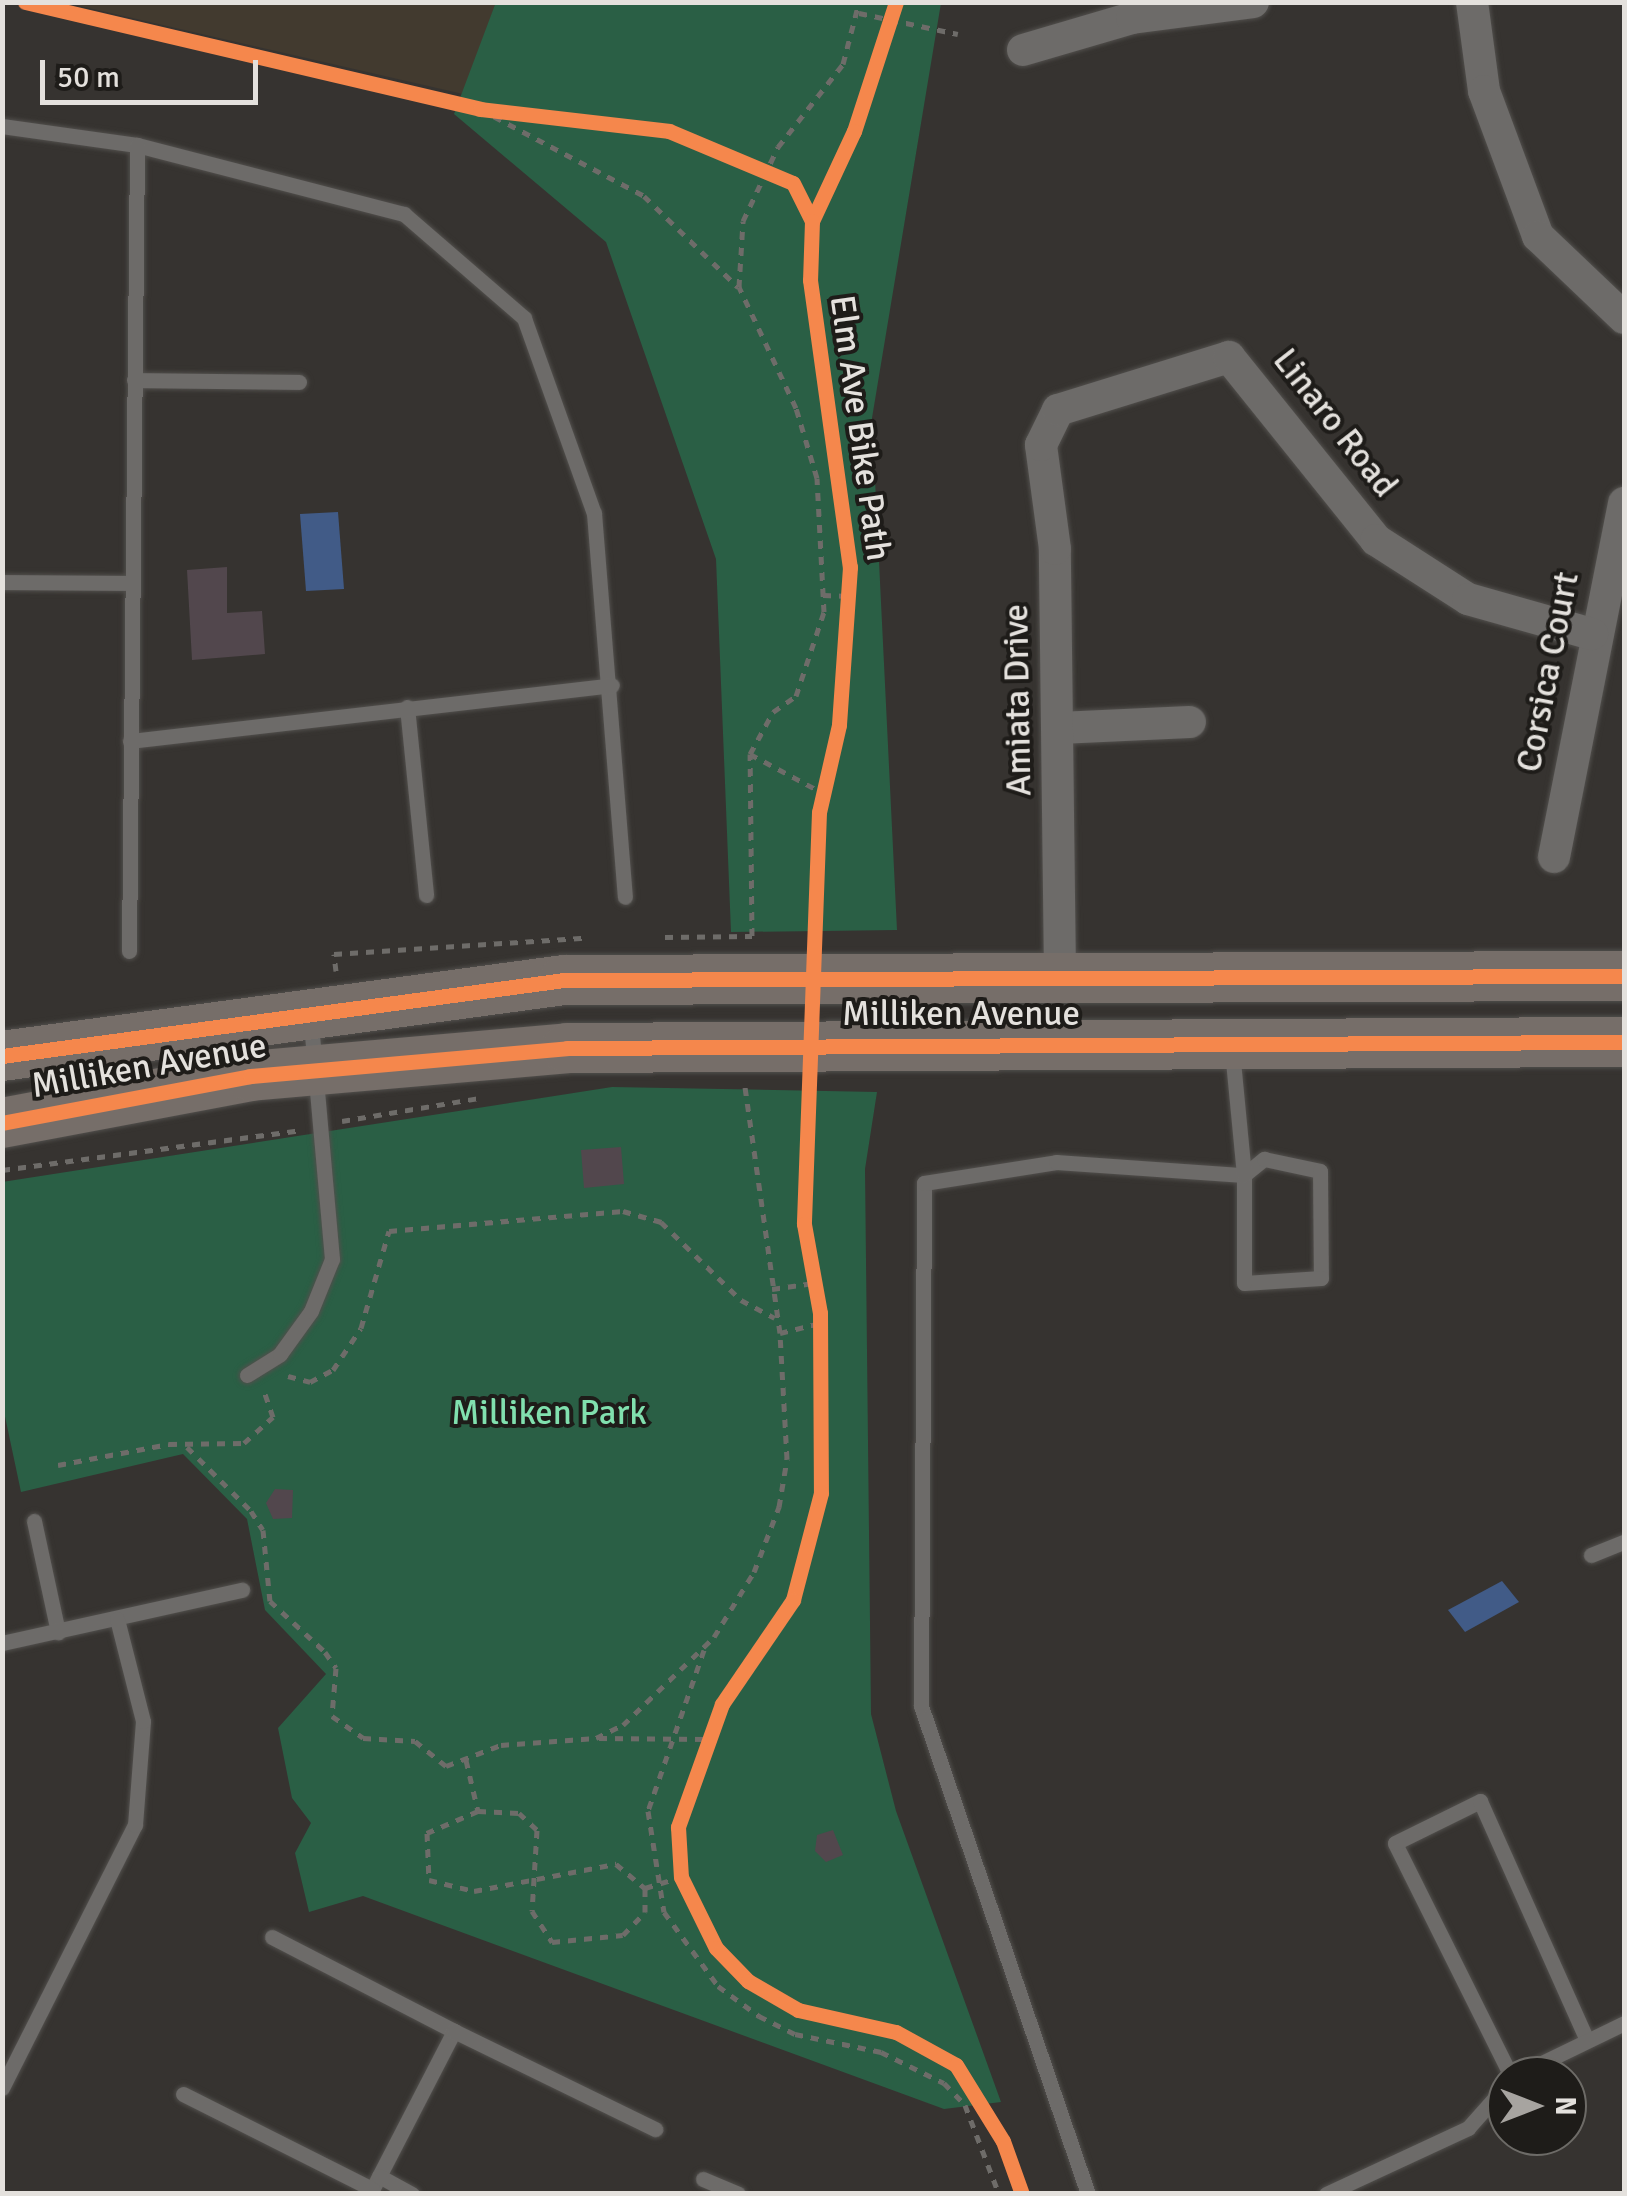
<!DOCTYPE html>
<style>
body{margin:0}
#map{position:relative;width:1627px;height:2196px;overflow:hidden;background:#363330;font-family:Signika,sans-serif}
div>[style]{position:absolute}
.built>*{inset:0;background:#423a2f}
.green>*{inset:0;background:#2a5f45}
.water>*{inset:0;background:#415b87}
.building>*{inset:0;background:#52474d}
.path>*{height:5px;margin-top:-2.5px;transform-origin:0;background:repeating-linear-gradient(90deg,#6e6c69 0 8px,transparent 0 16px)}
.roads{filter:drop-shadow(0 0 2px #514f4c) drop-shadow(0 0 2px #514f4c)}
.lane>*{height:15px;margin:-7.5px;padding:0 7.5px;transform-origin:7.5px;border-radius:7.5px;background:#6d6b69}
.street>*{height:32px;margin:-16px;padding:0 16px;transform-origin:16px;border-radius:16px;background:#6d6b69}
.primary>*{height:50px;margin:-25px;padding:0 25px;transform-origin:25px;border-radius:25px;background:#766e69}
.cycleway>*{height:15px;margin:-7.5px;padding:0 7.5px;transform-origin:7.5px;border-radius:7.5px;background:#f5874c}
span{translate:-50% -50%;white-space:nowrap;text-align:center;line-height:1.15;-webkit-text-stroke:8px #1e1c19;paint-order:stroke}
.street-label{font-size:35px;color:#e4e1dd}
.park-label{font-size:35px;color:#81e0ae}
.frame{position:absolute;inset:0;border:5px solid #e4e1dd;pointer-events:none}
.north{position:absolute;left:1487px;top:2056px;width:100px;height:100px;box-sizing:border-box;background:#1e1c19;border:2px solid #6d6b67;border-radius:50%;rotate:90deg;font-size:28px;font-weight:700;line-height:40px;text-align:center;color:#e4e1dd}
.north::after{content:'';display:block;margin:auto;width:35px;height:45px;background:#a7a4a0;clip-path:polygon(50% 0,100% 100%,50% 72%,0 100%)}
.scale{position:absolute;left:40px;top:60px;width:218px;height:45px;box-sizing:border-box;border:5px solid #e4e1dd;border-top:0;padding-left:12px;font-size:30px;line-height:35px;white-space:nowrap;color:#e4e1dd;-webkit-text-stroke:8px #1e1c19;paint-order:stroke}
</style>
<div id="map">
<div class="built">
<i style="clip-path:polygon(67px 3px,496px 3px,463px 94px)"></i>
</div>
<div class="green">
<i style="clip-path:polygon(496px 2px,941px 3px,872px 418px,897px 930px,731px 932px,716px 559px,606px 242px,454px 114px)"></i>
<i style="clip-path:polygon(612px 1087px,877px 1092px,865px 1169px,871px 1714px,896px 1811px,1001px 2102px,944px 2109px,363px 1896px,309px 1912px,295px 1853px,311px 1823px,292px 1798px,278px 1728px,326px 1674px,265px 1610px,247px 1519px,183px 1454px,21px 1492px,3px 1407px,2px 1182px)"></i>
</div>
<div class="water">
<i style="clip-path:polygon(338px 512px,344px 589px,306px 591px,300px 514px)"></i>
<i style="clip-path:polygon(1502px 1581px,1519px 1602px,1465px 1632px,1448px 1610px)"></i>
</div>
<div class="building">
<i style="clip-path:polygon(227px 567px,227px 613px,262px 611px,265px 654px,192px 660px,187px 570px)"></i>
<i style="clip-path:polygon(621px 1147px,624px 1184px,584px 1188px,581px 1150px)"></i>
<i style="clip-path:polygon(275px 1489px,293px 1490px,292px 1518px,273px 1519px,266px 1503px)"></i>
<i style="clip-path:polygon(833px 1830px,843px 1855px,826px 1862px,815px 1851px,817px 1835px)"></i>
</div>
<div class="path">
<i style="left:859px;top:13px;width:101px;rotate:12deg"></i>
<i style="left:480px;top:109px;width:186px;rotate:27.9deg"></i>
<i style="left:644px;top:196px;width:131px;rotate:44.1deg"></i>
<i style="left:823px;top:595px;width:27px;rotate:2deg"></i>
<i style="left:750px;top:754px;width:83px;rotate:28.1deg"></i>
<i style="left:665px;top:937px;width:87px;rotate:-0.7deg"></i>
<i style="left:752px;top:936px;width:182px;rotate:-90.6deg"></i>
<i style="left:750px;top:754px;width:48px;rotate:-61.3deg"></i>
<i style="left:773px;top:712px;width:28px;rotate:-35deg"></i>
<i style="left:796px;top:696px;width:89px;rotate:-71.6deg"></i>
<i style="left:824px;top:612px;width:134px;rotate:-93deg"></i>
<i style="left:817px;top:478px;width:73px;rotate:-106.7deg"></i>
<i style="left:796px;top:408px;width:134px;rotate:-115.2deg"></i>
<i style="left:739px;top:287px;width:66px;rotate:-86.5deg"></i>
<i style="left:743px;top:221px;width:82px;rotate:-64.7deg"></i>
<i style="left:778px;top:147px;width:105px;rotate:-51.9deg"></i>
<i style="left:843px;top:64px;width:64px;rotate:-75.5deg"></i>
<i style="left:336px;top:971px;width:17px;rotate:-97deg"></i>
<i style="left:334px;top:954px;width:251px;rotate:-3.7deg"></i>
<i style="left:342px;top:1121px;width:140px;rotate:-9.5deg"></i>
<i style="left:2px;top:1170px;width:303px;rotate:-7.6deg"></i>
<i style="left:772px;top:1289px;width:42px;rotate:-8.1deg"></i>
<i style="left:780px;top:1333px;width:41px;rotate:-14deg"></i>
<i style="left:288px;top:1376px;width:23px;rotate:15deg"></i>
<i style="left:310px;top:1382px;width:26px;rotate:-28deg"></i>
<i style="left:333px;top:1370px;width:50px;rotate:-56.3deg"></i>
<i style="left:361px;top:1328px;width:101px;rotate:-73.9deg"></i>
<i style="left:389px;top:1231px;width:235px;rotate:-4.9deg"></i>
<i style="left:623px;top:1211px;width:40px;rotate:16deg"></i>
<i style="left:661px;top:1222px;width:112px;rotate:44.3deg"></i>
<i style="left:741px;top:1300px;width:38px;rotate:28deg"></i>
<i style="left:187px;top:1447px;width:91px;rotate:45deg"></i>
<i style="left:251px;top:1511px;width:22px;rotate:58deg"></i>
<i style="left:263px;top:1530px;width:71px;rotate:84.4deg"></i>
<i style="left:270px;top:1601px;width:75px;rotate:42.8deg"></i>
<i style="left:325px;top:1652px;width:19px;rotate:55deg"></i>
<i style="left:336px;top:1668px;width:48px;rotate:94.8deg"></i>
<i style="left:332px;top:1716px;width:38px;rotate:35deg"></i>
<i style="left:363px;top:1738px;width:52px;rotate:3.3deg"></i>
<i style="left:415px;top:1741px;width:40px;rotate:39deg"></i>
<i style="left:446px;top:1766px;width:59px;rotate:-20.9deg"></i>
<i style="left:501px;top:1745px;width:95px;rotate:-4.2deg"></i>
<i style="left:596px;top:1738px;width:30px;rotate:-26deg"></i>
<i style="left:623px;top:1725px;width:127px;rotate:-44deg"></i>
<i style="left:714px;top:1637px;width:76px;rotate:-58.4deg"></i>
<i style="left:754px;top:1572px;width:70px;rotate:-69deg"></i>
<i style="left:779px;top:1507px;width:49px;rotate:-80.5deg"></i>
<i style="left:787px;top:1459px;width:126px;rotate:-93.2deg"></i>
<i style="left:780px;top:1333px;width:248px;rotate:-98.1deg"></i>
<i style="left:58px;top:1465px;width:113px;rotate:-10.7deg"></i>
<i style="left:169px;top:1444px;width:75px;rotate:-0.8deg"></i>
<i style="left:244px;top:1443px;width:39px;rotate:-42deg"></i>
<i style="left:273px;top:1417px;width:31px;rotate:-109deg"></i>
<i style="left:704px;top:1650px;width:170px;rotate:109.2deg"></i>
<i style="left:648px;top:1811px;width:102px;rotate:81deg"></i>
<i style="left:664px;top:1912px;width:92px;rotate:53.9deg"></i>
<i style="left:718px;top:1986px;width:51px;rotate:36.2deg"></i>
<i style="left:759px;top:2016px;width:40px;rotate:26.6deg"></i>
<i style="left:795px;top:2034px;width:88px;rotate:11.8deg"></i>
<i style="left:881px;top:2052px;width:70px;rotate:26.2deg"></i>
<i style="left:944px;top:2083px;width:30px;rotate:46deg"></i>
<i style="left:965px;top:2105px;width:95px;rotate:69.1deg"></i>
<i style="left:599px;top:1738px;width:106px;rotate:0.5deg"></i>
<i style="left:466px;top:1760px;width:52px;rotate:76.8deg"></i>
<i style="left:478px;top:1811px;width:41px;rotate:2.8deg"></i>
<i style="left:519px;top:1813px;width:25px;rotate:43deg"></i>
<i style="left:537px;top:1830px;width:81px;rotate:93.5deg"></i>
<i style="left:532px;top:1911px;width:37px;rotate:57deg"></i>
<i style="left:552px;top:1942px;width:71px;rotate:-5.6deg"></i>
<i style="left:623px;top:1935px;width:32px;rotate:-46deg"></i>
<i style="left:645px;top:1912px;width:24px;rotate:-90deg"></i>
<i style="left:645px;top:1888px;width:38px;rotate:-17deg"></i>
<i style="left:478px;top:1811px;width:56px;rotate:156.7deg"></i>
<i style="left:427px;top:1833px;width:47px;rotate:87.6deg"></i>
<i style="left:429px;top:1880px;width:46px;rotate:13.7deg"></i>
<i style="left:474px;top:1891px;width:145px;rotate:-10.8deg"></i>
<i style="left:616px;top:1864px;width:38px;rotate:40deg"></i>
</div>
<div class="roads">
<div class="lane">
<i style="left:2px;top:126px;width:136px;rotate:8deg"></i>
<i style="left:137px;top:145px;width:276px;rotate:14.5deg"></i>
<i style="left:404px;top:214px;width:159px;rotate:40.9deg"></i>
<i style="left:524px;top:318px;width:207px;rotate:70.3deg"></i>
<i style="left:594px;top:513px;width:385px;rotate:85.4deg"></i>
<i style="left:134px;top:380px;width:165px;rotate:0.7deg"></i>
<i style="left:2px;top:582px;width:130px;rotate:0.4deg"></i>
<i style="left:407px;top:707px;width:189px;rotate:84.2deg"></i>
<i style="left:130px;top:741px;width:485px;rotate:-6.6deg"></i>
<i style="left:129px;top:951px;width:806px;rotate:-89.43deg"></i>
<i style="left:247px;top:1375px;width:39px;rotate:-32deg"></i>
<i style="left:280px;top:1354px;width:53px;rotate:-54.2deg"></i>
<i style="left:311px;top:1311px;width:56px;rotate:-68deg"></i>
<i style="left:332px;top:1259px;width:238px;rotate:-95.1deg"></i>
<i style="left:34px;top:1521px;width:114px;rotate:77.8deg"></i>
<i style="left:1591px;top:1555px;width:35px;rotate:-22deg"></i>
<i style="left:2px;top:1643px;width:246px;rotate:-12.5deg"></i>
<i style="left:272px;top:1937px;width:205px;rotate:27.3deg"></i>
<i style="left:454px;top:2031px;width:183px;rotate:117.3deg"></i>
<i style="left:454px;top:2031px;width:224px;rotate:26deg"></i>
<i style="left:1511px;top:2076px;width:260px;rotate:-116.5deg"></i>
<i style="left:1395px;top:1843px;width:95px;rotate:-26.3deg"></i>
<i style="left:1480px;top:1801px;width:257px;rotate:65.9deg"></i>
<i style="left:1515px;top:2076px;width:121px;rotate:-25.9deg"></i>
<i style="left:2px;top:2088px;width:295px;rotate:-63.2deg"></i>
<i style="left:135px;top:1825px;width:104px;rotate:-85.6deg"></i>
<i style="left:143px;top:1721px;width:105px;rotate:-104.3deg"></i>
<i style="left:183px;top:2094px;width:212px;rotate:26.7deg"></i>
<i style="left:379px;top:2176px;width:38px;rotate:29deg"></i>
<i style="left:703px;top:2179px;width:38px;rotate:23deg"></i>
<i style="left:1088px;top:2194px;width:516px;rotate:-108.89deg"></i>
<i style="left:921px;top:1706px;width:523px;rotate:-89.67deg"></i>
<i style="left:924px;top:1183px;width:134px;rotate:-9deg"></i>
<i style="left:1056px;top:1162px;width:188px;rotate:4deg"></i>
<i style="left:1244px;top:1175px;width:26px;rotate:-39deg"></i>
<i style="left:1264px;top:1159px;width:57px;rotate:12.1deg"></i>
<i style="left:1320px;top:1171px;width:107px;rotate:89.5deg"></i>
<i style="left:1321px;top:1278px;width:77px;rotate:176.3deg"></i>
<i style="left:1244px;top:1283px;width:108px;rotate:-90deg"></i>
<i style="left:1244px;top:1175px;width:125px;rotate:-95.5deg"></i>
<i style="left:1326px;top:2194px;width:157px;rotate:-24.9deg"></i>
<i style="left:1468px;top:2128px;width:59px;rotate:-48.4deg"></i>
</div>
<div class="street">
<i style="left:1472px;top:2px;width:90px;rotate:82.3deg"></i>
<i style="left:1484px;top:91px;width:155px;rotate:69.6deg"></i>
<i style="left:1538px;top:236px;width:119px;rotate:43.6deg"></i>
<i style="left:1023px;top:50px;width:114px;rotate:-16.4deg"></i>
<i style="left:1132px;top:18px;width:122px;rotate:-7.5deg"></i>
<i style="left:1059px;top:728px;width:131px;rotate:-2.6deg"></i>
<i style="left:1554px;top:857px;width:361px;rotate:-78.8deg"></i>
<i style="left:1060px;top:975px;width:426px;rotate:-90.7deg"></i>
<i style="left:1055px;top:549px;width:105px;rotate:-97.7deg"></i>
<i style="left:1041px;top:445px;width:39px;rotate:-64deg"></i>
<i style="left:1058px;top:410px;width:179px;rotate:-17.2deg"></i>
<i style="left:1229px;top:357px;width:235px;rotate:51.2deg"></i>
<i style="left:1376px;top:540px;width:109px;rotate:32.7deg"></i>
<i style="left:1468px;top:599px;width:129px;rotate:15.8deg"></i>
</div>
<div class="primary">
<i style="left:2px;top:1056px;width:567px;rotate:-7.7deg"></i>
<i style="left:564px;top:980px;width:1060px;rotate:-0.22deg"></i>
<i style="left:2px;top:1123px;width:252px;rotate:-10.7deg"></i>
<i style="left:250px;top:1076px;width:318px;rotate:-5deg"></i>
<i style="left:567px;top:1048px;width:1057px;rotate:-0.33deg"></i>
</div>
</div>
<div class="cycleway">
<i style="left:25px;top:2px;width:467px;rotate:13.2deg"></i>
<i style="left:480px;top:109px;width:190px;rotate:6.6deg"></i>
<i style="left:669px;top:131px;width:134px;rotate:22.8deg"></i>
<i style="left:793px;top:183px;width:42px;rotate:63.4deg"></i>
<i style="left:896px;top:2px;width:136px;rotate:108deg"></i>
<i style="left:854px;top:131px;width:99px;rotate:115deg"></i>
<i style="left:812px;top:221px;width:59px;rotate:91.9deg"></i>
<i style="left:810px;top:280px;width:290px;rotate:82.1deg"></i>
<i style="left:850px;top:567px;width:158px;rotate:94deg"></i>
<i style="left:839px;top:725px;width:89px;rotate:102.9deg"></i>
<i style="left:819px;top:812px;width:412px;rotate:92.1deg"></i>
<i style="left:804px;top:1224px;width:90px;rotate:79.8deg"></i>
<i style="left:820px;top:1313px;width:180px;rotate:89.7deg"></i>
<i style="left:821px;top:1493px;width:111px;rotate:104.7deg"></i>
<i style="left:793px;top:1600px;width:126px;rotate:124.3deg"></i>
<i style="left:722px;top:1704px;width:131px;rotate:109.7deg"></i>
<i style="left:678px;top:1827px;width:50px;rotate:86.6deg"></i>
<i style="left:681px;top:1877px;width:79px;rotate:63.8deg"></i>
<i style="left:716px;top:1948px;width:46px;rotate:45.9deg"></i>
<i style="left:748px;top:1981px;width:58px;rotate:30.1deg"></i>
<i style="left:798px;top:2010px;width:100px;rotate:12.7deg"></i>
<i style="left:896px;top:2032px;width:68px;rotate:28.8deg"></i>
<i style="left:956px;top:2065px;width:89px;rotate:58.3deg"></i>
<i style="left:1003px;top:2141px;width:56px;rotate:70.3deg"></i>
<i style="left:2px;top:1056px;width:567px;rotate:-7.7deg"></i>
<i style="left:564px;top:980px;width:1060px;rotate:-0.22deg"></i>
<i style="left:2px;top:1123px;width:252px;rotate:-10.7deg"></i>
<i style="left:250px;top:1076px;width:318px;rotate:-5deg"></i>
<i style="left:567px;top:1048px;width:1057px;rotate:-0.33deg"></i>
</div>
<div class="street-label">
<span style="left:1335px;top:423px;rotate:52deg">Linaro Road</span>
<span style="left:860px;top:428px;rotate:82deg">Elm Ave Bike Path</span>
<span style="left:1548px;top:672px;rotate:-79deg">Corsica Court</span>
<span style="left:1018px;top:700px;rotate:-91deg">Amiata Drive</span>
<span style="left:961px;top:1014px">Milliken Avenue</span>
<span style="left:149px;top:1066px;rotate:-10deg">Milliken Avenue</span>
</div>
<div class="park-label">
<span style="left:549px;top:1413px">Milliken Park</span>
</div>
<div class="frame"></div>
<div class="north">N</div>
<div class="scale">50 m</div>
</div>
